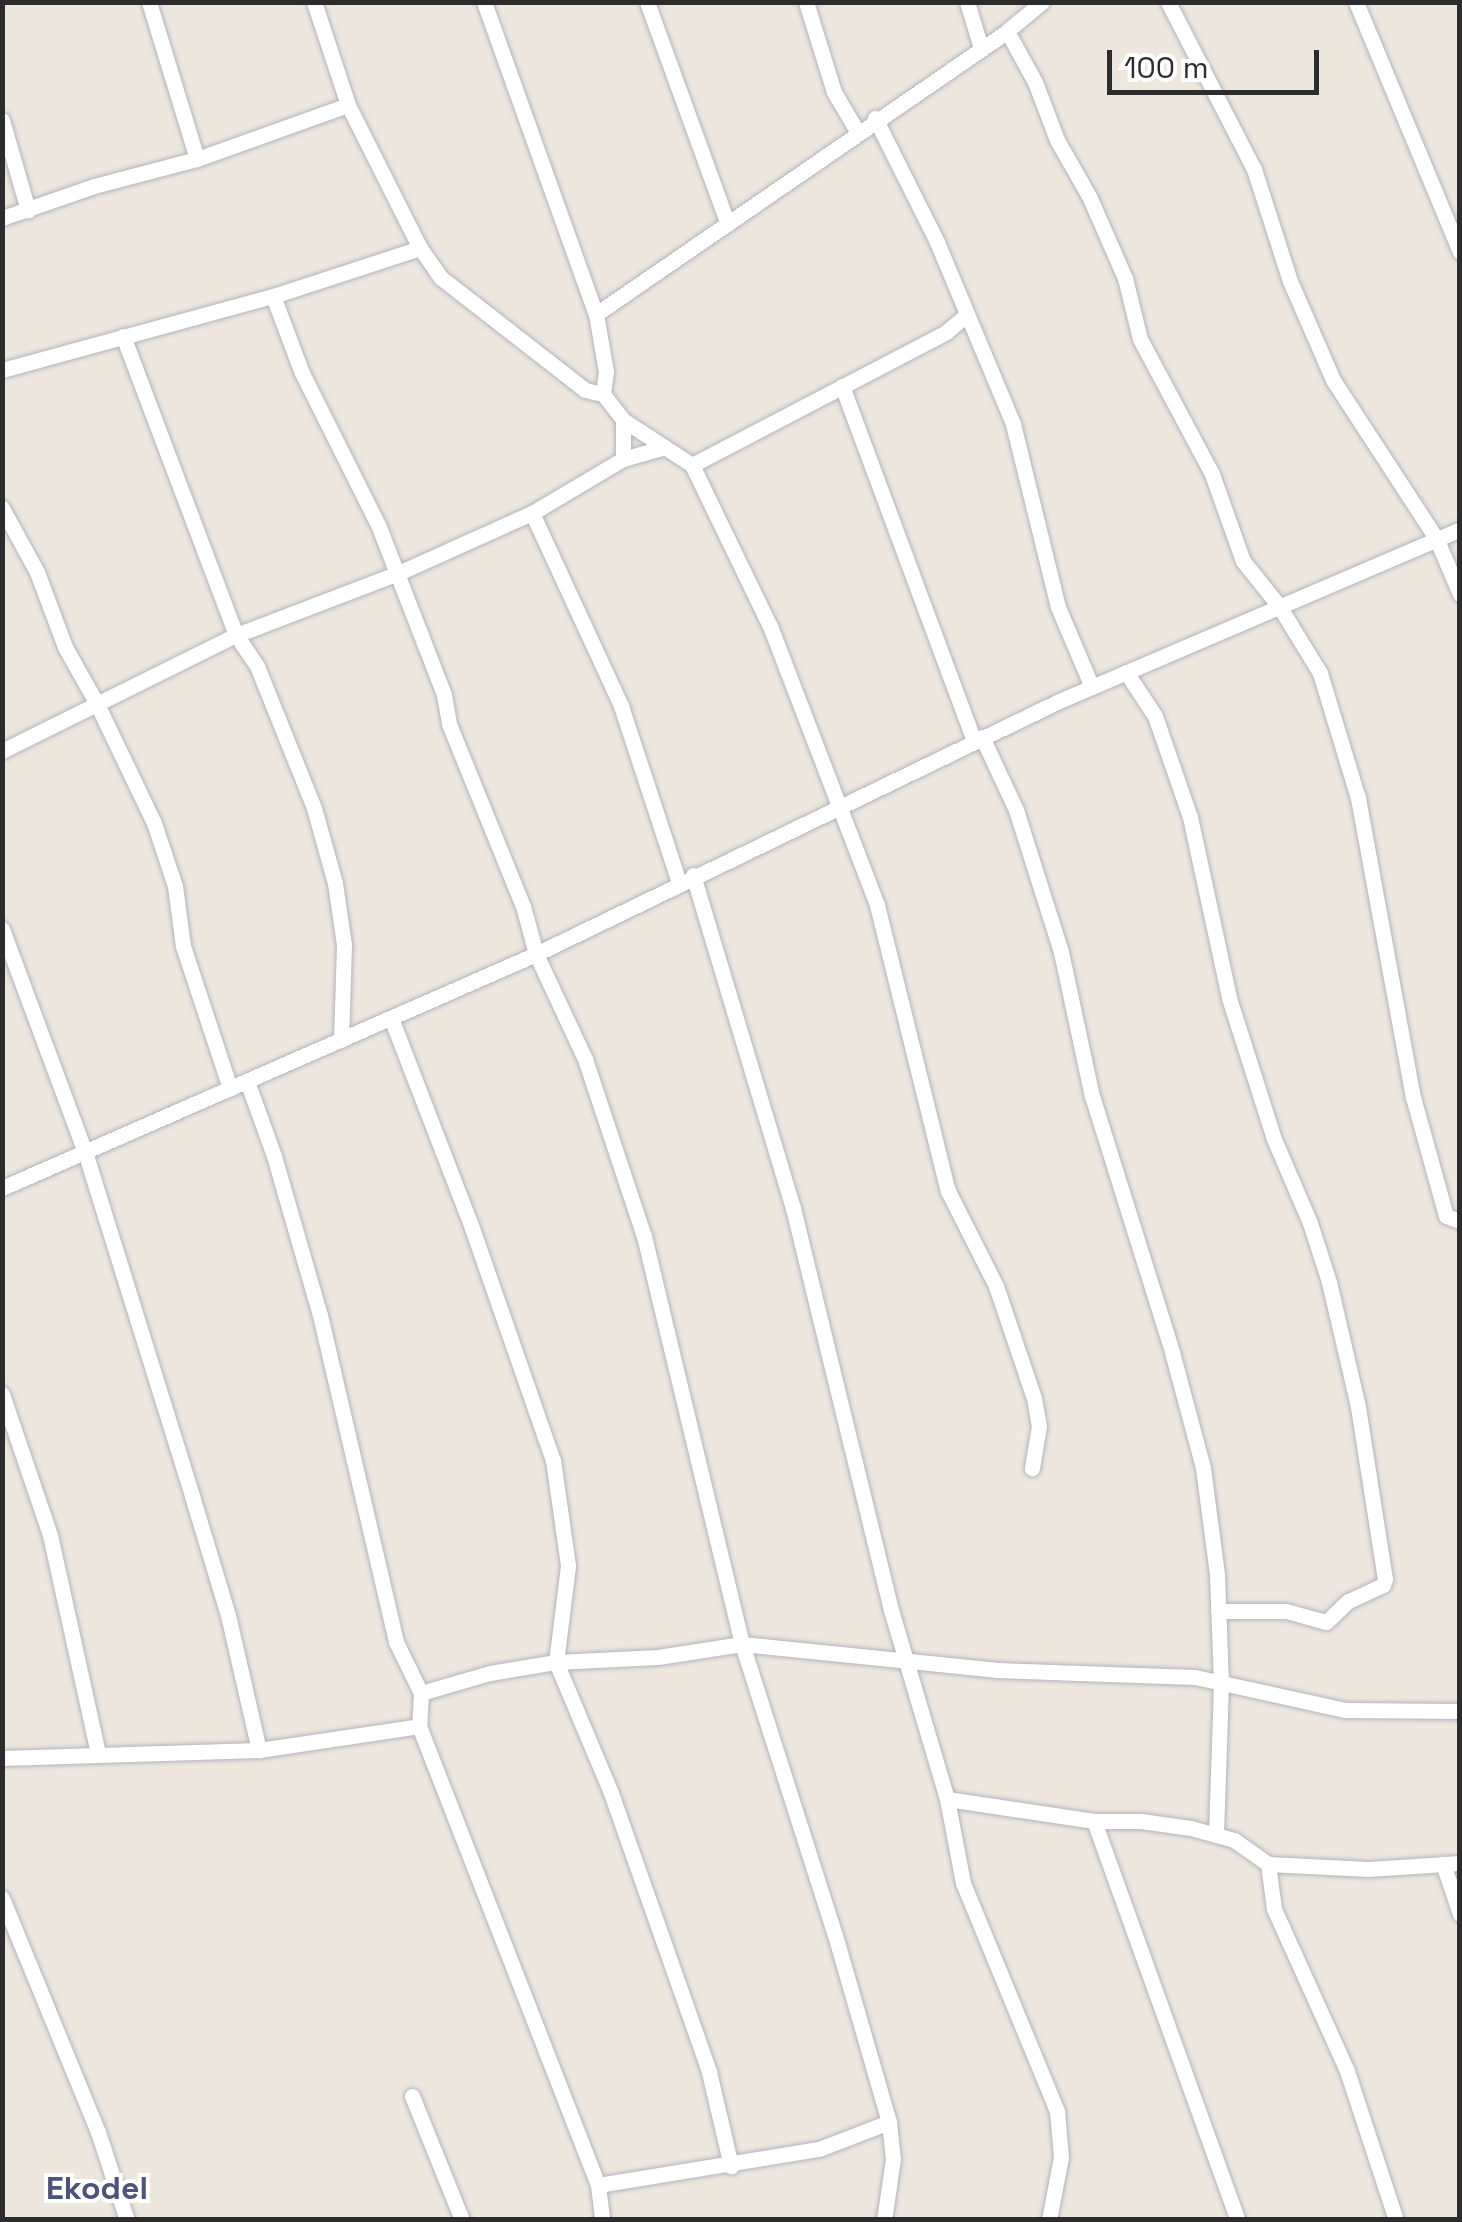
<!DOCTYPE html>
<style>
body{margin:0}
#map{position:relative;width:1462px;height:2222px;overflow:hidden;background:#ede7de;font-family:"Space Grotesk",sans-serif}
div>[style]{position:absolute}
.roads{filter:drop-shadow(0 0 2px #b2b4bf) drop-shadow(0 0 2px #b2b4bf)}
.minor>*{height:15px;margin:-7.5px;padding:0 7.5px;transform-origin:7.5px;border-radius:7.5px;background:#fff}
span{translate:-50% -50%;white-space:nowrap;text-align:center;line-height:1.15;-webkit-text-stroke:8px #fff;paint-order:stroke}
.quarter-label{font-size:32px;color:#4c537c;font-weight:700}
.frame{position:absolute;inset:0;border:5px solid #2c2c2c;pointer-events:none}
.scale{position:absolute;left:1107px;top:50px;width:212px;height:45px;box-sizing:border-box;border:5px solid #2c2c2c;border-top:0;padding-left:12px;font-size:30px;line-height:35px;white-space:nowrap;color:#2c2c2c;-webkit-text-stroke:8px #fff;paint-order:stroke}
</style>
<div id="map">
<div class="roads">
<div class="minor">
<i style="left:149px;top:2px;width:164px;rotate:73deg"></i>
<i style="left:314px;top:2px;width:108px;rotate:71.7deg"></i>
<i style="left:348px;top:105px;width:160px;rotate:63.3deg"></i>
<i style="left:420px;top:248px;width:35px;rotate:55deg"></i>
<i style="left:440px;top:277px;width:184px;rotate:37.9deg"></i>
<i style="left:585px;top:390px;width:18px;rotate:13deg"></i>
<i style="left:603px;top:394px;width:33px;rotate:52deg"></i>
<i style="left:623px;top:420px;width:82px;rotate:33.1deg"></i>
<i style="left:692px;top:465px;width:179px;rotate:64.2deg"></i>
<i style="left:770px;top:626px;width:299px;rotate:69deg"></i>
<i style="left:877px;top:905px;width:295px;rotate:76.1deg"></i>
<i style="left:948px;top:1191px;width:106px;rotate:63.2deg"></i>
<i style="left:996px;top:1286px;width:118px;rotate:71.3deg"></i>
<i style="left:1034px;top:1398px;width:28px;rotate:80deg"></i>
<i style="left:1039px;top:1426px;width:43px;rotate:99.5deg"></i>
<i style="left:484px;top:2px;width:331px;rotate:70.3deg"></i>
<i style="left:596px;top:314px;width:59px;rotate:80.2deg"></i>
<i style="left:606px;top:372px;width:22px;rotate:98deg"></i>
<i style="left:647px;top:2px;width:236px;rotate:70deg"></i>
<i style="left:806px;top:2px;width:94px;rotate:72.7deg"></i>
<i style="left:834px;top:92px;width:45px;rotate:59.5deg"></i>
<i style="left:967px;top:2px;width:48px;rotate:73.1deg"></i>
<i style="left:1168px;top:2px;width:188px;rotate:62.8deg"></i>
<i style="left:1254px;top:169px;width:118px;rotate:72.2deg"></i>
<i style="left:1290px;top:281px;width:108px;rotate:66.5deg"></i>
<i style="left:1333px;top:380px;width:189px;rotate:56.9deg"></i>
<i style="left:1436px;top:538px;width:61px;rotate:66.8deg"></i>
<i style="left:1356px;top:2px;width:271px;rotate:67.4deg"></i>
<i style="left:1007px;top:31px;width:58px;rotate:61.2deg"></i>
<i style="left:1035px;top:82px;width:62px;rotate:69.2deg"></i>
<i style="left:1057px;top:140px;width:64px;rotate:60.3deg"></i>
<i style="left:1089px;top:196px;width:90px;rotate:66.3deg"></i>
<i style="left:1125px;top:278px;width:63px;rotate:76.2deg"></i>
<i style="left:1140px;top:339px;width:153px;rotate:61.9deg"></i>
<i style="left:1212px;top:474px;width:92px;rotate:70.4deg"></i>
<i style="left:1243px;top:561px;width:58px;rotate:51.3deg"></i>
<i style="left:1279px;top:606px;width:79px;rotate:58.5deg"></i>
<i style="left:1320px;top:673px;width:131px;rotate:73.1deg"></i>
<i style="left:1358px;top:798px;width:304px;rotate:79.6deg"></i>
<i style="left:1413px;top:1097px;width:123px;rotate:74.5deg"></i>
<i style="left:1446px;top:1216px;width:15px;rotate:20deg"></i>
<i style="left:875px;top:118px;width:139px;rotate:63.4deg"></i>
<i style="left:937px;top:242px;width:197px;rotate:67.3deg"></i>
<i style="left:1013px;top:424px;width:188px;rotate:76.2deg"></i>
<i style="left:1058px;top:607px;width:87px;rotate:67deg"></i>
<i style="left:2px;top:120px;width:94px;rotate:73.9deg"></i>
<i style="left:2px;top:218px;width:97px;rotate:-19.2deg"></i>
<i style="left:94px;top:186px;width:106px;rotate:-14.7deg"></i>
<i style="left:197px;top:159px;width:160px;rotate:-19.7deg"></i>
<i style="left:273px;top:296px;width:82px;rotate:69.4deg"></i>
<i style="left:302px;top:373px;width:172px;rotate:63.4deg"></i>
<i style="left:379px;top:527px;width:180px;rotate:68.8deg"></i>
<i style="left:444px;top:695px;width:29px;rotate:80deg"></i>
<i style="left:449px;top:724px;width:196px;rotate:67.9deg"></i>
<i style="left:523px;top:906px;width:50px;rotate:74.8deg"></i>
<i style="left:536px;top:954px;width:116px;rotate:65deg"></i>
<i style="left:585px;top:1059px;width:187px;rotate:71.6deg"></i>
<i style="left:644px;top:1236px;width:420px;rotate:76.5deg"></i>
<i style="left:742px;top:1644px;width:305px;rotate:72.3deg"></i>
<i style="left:835px;top:1935px;width:195px;rotate:73.9deg"></i>
<i style="left:889px;top:2122px;width:37px;rotate:84deg"></i>
<i style="left:893px;top:2159px;width:62px;rotate:98.4deg"></i>
<i style="left:596px;top:314px;width:499px;rotate:-34.5deg"></i>
<i style="left:1007px;top:31px;width:45px;rotate:-39.6deg"></i>
<i style="left:123px;top:336px;width:320px;rotate:69.3deg"></i>
<i style="left:236px;top:635px;width:37px;rotate:56deg"></i>
<i style="left:257px;top:666px;width:153px;rotate:68.1deg"></i>
<i style="left:314px;top:808px;width:78px;rotate:74.4deg"></i>
<i style="left:335px;top:883px;width:63px;rotate:81.7deg"></i>
<i style="left:344px;top:945px;width:95px;rotate:91.8deg"></i>
<i style="left:2px;top:370px;width:281px;rotate:-15.3deg"></i>
<i style="left:273px;top:296px;width:155px;rotate:-18.1deg"></i>
<i style="left:842px;top:386px;width:379px;rotate:69.6deg"></i>
<i style="left:623px;top:420px;width:39px;rotate:90deg"></i>
<i style="left:692px;top:465px;width:287px;rotate:-27.6deg"></i>
<i style="left:946px;top:332px;width:25px;rotate:-40deg"></i>
<i style="left:2px;top:508px;width:73px;rotate:61.3deg"></i>
<i style="left:37px;top:572px;width:80px;rotate:69.5deg"></i>
<i style="left:65px;top:647px;width:65px;rotate:60.7deg"></i>
<i style="left:97px;top:704px;width:132px;rotate:64.4deg"></i>
<i style="left:154px;top:823px;width:66px;rotate:71.6deg"></i>
<i style="left:175px;top:886px;width:61px;rotate:82.4deg"></i>
<i style="left:183px;top:946px;width:150px;rotate:71.7deg"></i>
<i style="left:532px;top:513px;width:213px;rotate:65.2deg"></i>
<i style="left:621px;top:706px;width:185px;rotate:71.8deg"></i>
<i style="left:1126px;top:672px;width:53px;rotate:56.6deg"></i>
<i style="left:1155px;top:716px;width:107px;rotate:70.9deg"></i>
<i style="left:1190px;top:817px;width:185px;rotate:77.8deg"></i>
<i style="left:1229px;top:998px;width:148px;rotate:72.3deg"></i>
<i style="left:1274px;top:1139px;width:91px;rotate:66.8deg"></i>
<i style="left:1310px;top:1223px;width:62px;rotate:72.1deg"></i>
<i style="left:1329px;top:1282px;width:128px;rotate:76.9deg"></i>
<i style="left:1358px;top:1407px;width:174px;rotate:81.1deg"></i>
<i style="left:1385px;top:1579px;width:6px;rotate:108deg"></i>
<i style="left:1383px;top:1585px;width:38px;rotate:155deg"></i>
<i style="left:1348px;top:1601px;width:30px;rotate:136deg"></i>
<i style="left:1326px;top:1622px;width:41px;rotate:-164.6deg"></i>
<i style="left:1286px;top:1611px;width:68px;rotate:180deg"></i>
<i style="left:982px;top:737px;width:81px;rotate:65deg"></i>
<i style="left:1016px;top:810px;width:149px;rotate:72.4deg"></i>
<i style="left:1061px;top:952px;width:147px;rotate:77.9deg"></i>
<i style="left:1092px;top:1096px;width:268px;rotate:72.6deg"></i>
<i style="left:1172px;top:1352px;width:120px;rotate:75deg"></i>
<i style="left:1203px;top:1468px;width:107px;rotate:82.5deg"></i>
<i style="left:1217px;top:1574px;width:110px;rotate:87.9deg"></i>
<i style="left:1221px;top:1684px;width:150px;rotate:91.9deg"></i>
<i style="left:2px;top:751px;width:261px;rotate:-26.4deg"></i>
<i style="left:236px;top:635px;width:171px;rotate:-20.9deg"></i>
<i style="left:396px;top:574px;width:149px;rotate:-24.2deg"></i>
<i style="left:532px;top:513px;width:106px;rotate:-30.7deg"></i>
<i style="left:623px;top:459px;width:41px;rotate:-15.8deg"></i>
<i style="left:693px;top:875px;width:348px;rotate:73.3deg"></i>
<i style="left:793px;top:1208px;width:414px;rotate:76.3deg"></i>
<i style="left:891px;top:1610px;width:197px;rotate:73.5deg"></i>
<i style="left:947px;top:1799px;width:86px;rotate:79.2deg"></i>
<i style="left:963px;top:1883px;width:247px;rotate:67.6deg"></i>
<i style="left:1057px;top:2111px;width:46px;rotate:85deg"></i>
<i style="left:1061px;top:2157px;width:64px;rotate:100.8deg"></i>
<i style="left:2px;top:929px;width:238px;rotate:69.6deg"></i>
<i style="left:85px;top:1152px;width:360px;rotate:72.7deg"></i>
<i style="left:192px;top:1496px;width:124px;rotate:73.2deg"></i>
<i style="left:228px;top:1615px;width:139px;rotate:77.1deg"></i>
<i style="left:391px;top:1018px;width:225px;rotate:68.9deg"></i>
<i style="left:472px;top:1228px;width:246px;rotate:70.8deg"></i>
<i style="left:553px;top:1460px;width:107px;rotate:81.9deg"></i>
<i style="left:568px;top:1566px;width:97px;rotate:97.1deg"></i>
<i style="left:556px;top:1662px;width:142px;rotate:67.2deg"></i>
<i style="left:611px;top:1793px;width:296px;rotate:70.6deg"></i>
<i style="left:709px;top:2072px;width:97px;rotate:76.8deg"></i>
<i style="left:247px;top:1081px;width:80px;rotate:70.2deg"></i>
<i style="left:274px;top:1156px;width:166px;rotate:73.9deg"></i>
<i style="left:320px;top:1315px;width:336px;rotate:76.9deg"></i>
<i style="left:396px;top:1642px;width:57px;rotate:63.9deg"></i>
<i style="left:421px;top:1693px;width:33px;rotate:93deg"></i>
<i style="left:419px;top:1726px;width:493px;rotate:68.7deg"></i>
<i style="left:598px;top:2185px;width:35px;rotate:83deg"></i>
<i style="left:2px;top:1188px;width:583px;rotate:-23.66deg"></i>
<i style="left:536px;top:954px;width:579px;rotate:-25.81deg"></i>
<i style="left:1057px;top:702px;width:439px;rotate:-23.2deg"></i>
<i style="left:2px;top:1394px;width:149px;rotate:71.2deg"></i>
<i style="left:50px;top:1535px;width:224px;rotate:77.6deg"></i>
<i style="left:421px;top:1693px;width:72px;rotate:-16.2deg"></i>
<i style="left:490px;top:1673px;width:67px;rotate:-9.5deg"></i>
<i style="left:556px;top:1662px;width:102px;rotate:-2.8deg"></i>
<i style="left:658px;top:1657px;width:85px;rotate:-8.8deg"></i>
<i style="left:742px;top:1644px;width:255px;rotate:5.8deg"></i>
<i style="left:996px;top:1670px;width:199px;rotate:2deg"></i>
<i style="left:1195px;top:1677px;width:154px;rotate:12.4deg"></i>
<i style="left:1345px;top:1710px;width:115px;rotate:0.5deg"></i>
<i style="left:2px;top:1758px;width:257px;rotate:-1.8deg"></i>
<i style="left:259px;top:1750px;width:162px;rotate:-8.5deg"></i>
<i style="left:947px;top:1799px;width:149px;rotate:8.5deg"></i>
<i style="left:1094px;top:1821px;width:47px"></i>
<i style="left:1141px;top:1821px;width:50px;rotate:8deg"></i>
<i style="left:1191px;top:1828px;width:45px;rotate:15.6deg"></i>
<i style="left:1234px;top:1840px;width:42px;rotate:35.2deg"></i>
<i style="left:1268px;top:1864px;width:100px;rotate:2.9deg"></i>
<i style="left:1368px;top:1869px;width:92px;rotate:-3.7deg"></i>
<i style="left:1094px;top:1821px;width:424px;rotate:70.2deg"></i>
<i style="left:1268px;top:1864px;width:45px;rotate:82.4deg"></i>
<i style="left:1274px;top:1909px;width:178px;rotate:65.7deg"></i>
<i style="left:1347px;top:2071px;width:157px;rotate:71.8deg"></i>
<i style="left:1443px;top:1864px;width:53px;rotate:71.2deg"></i>
<i style="left:2px;top:1898px;width:253px;rotate:67.7deg"></i>
<i style="left:98px;top:2132px;width:93px;rotate:71.8deg"></i>
<i style="left:412px;top:2096px;width:134px;rotate:68deg"></i>
<i style="left:598px;top:2185px;width:224px;rotate:-9.3deg"></i>
<i style="left:819px;top:2149px;width:75px;rotate:-21.1deg"></i>
</div>
</div>
<div class="quarter-label">
<span style="left:97px;top:2188px">Ekodel</span>
</div>
<div class="frame"></div>
<div class="scale">100 m</div>
</div>
